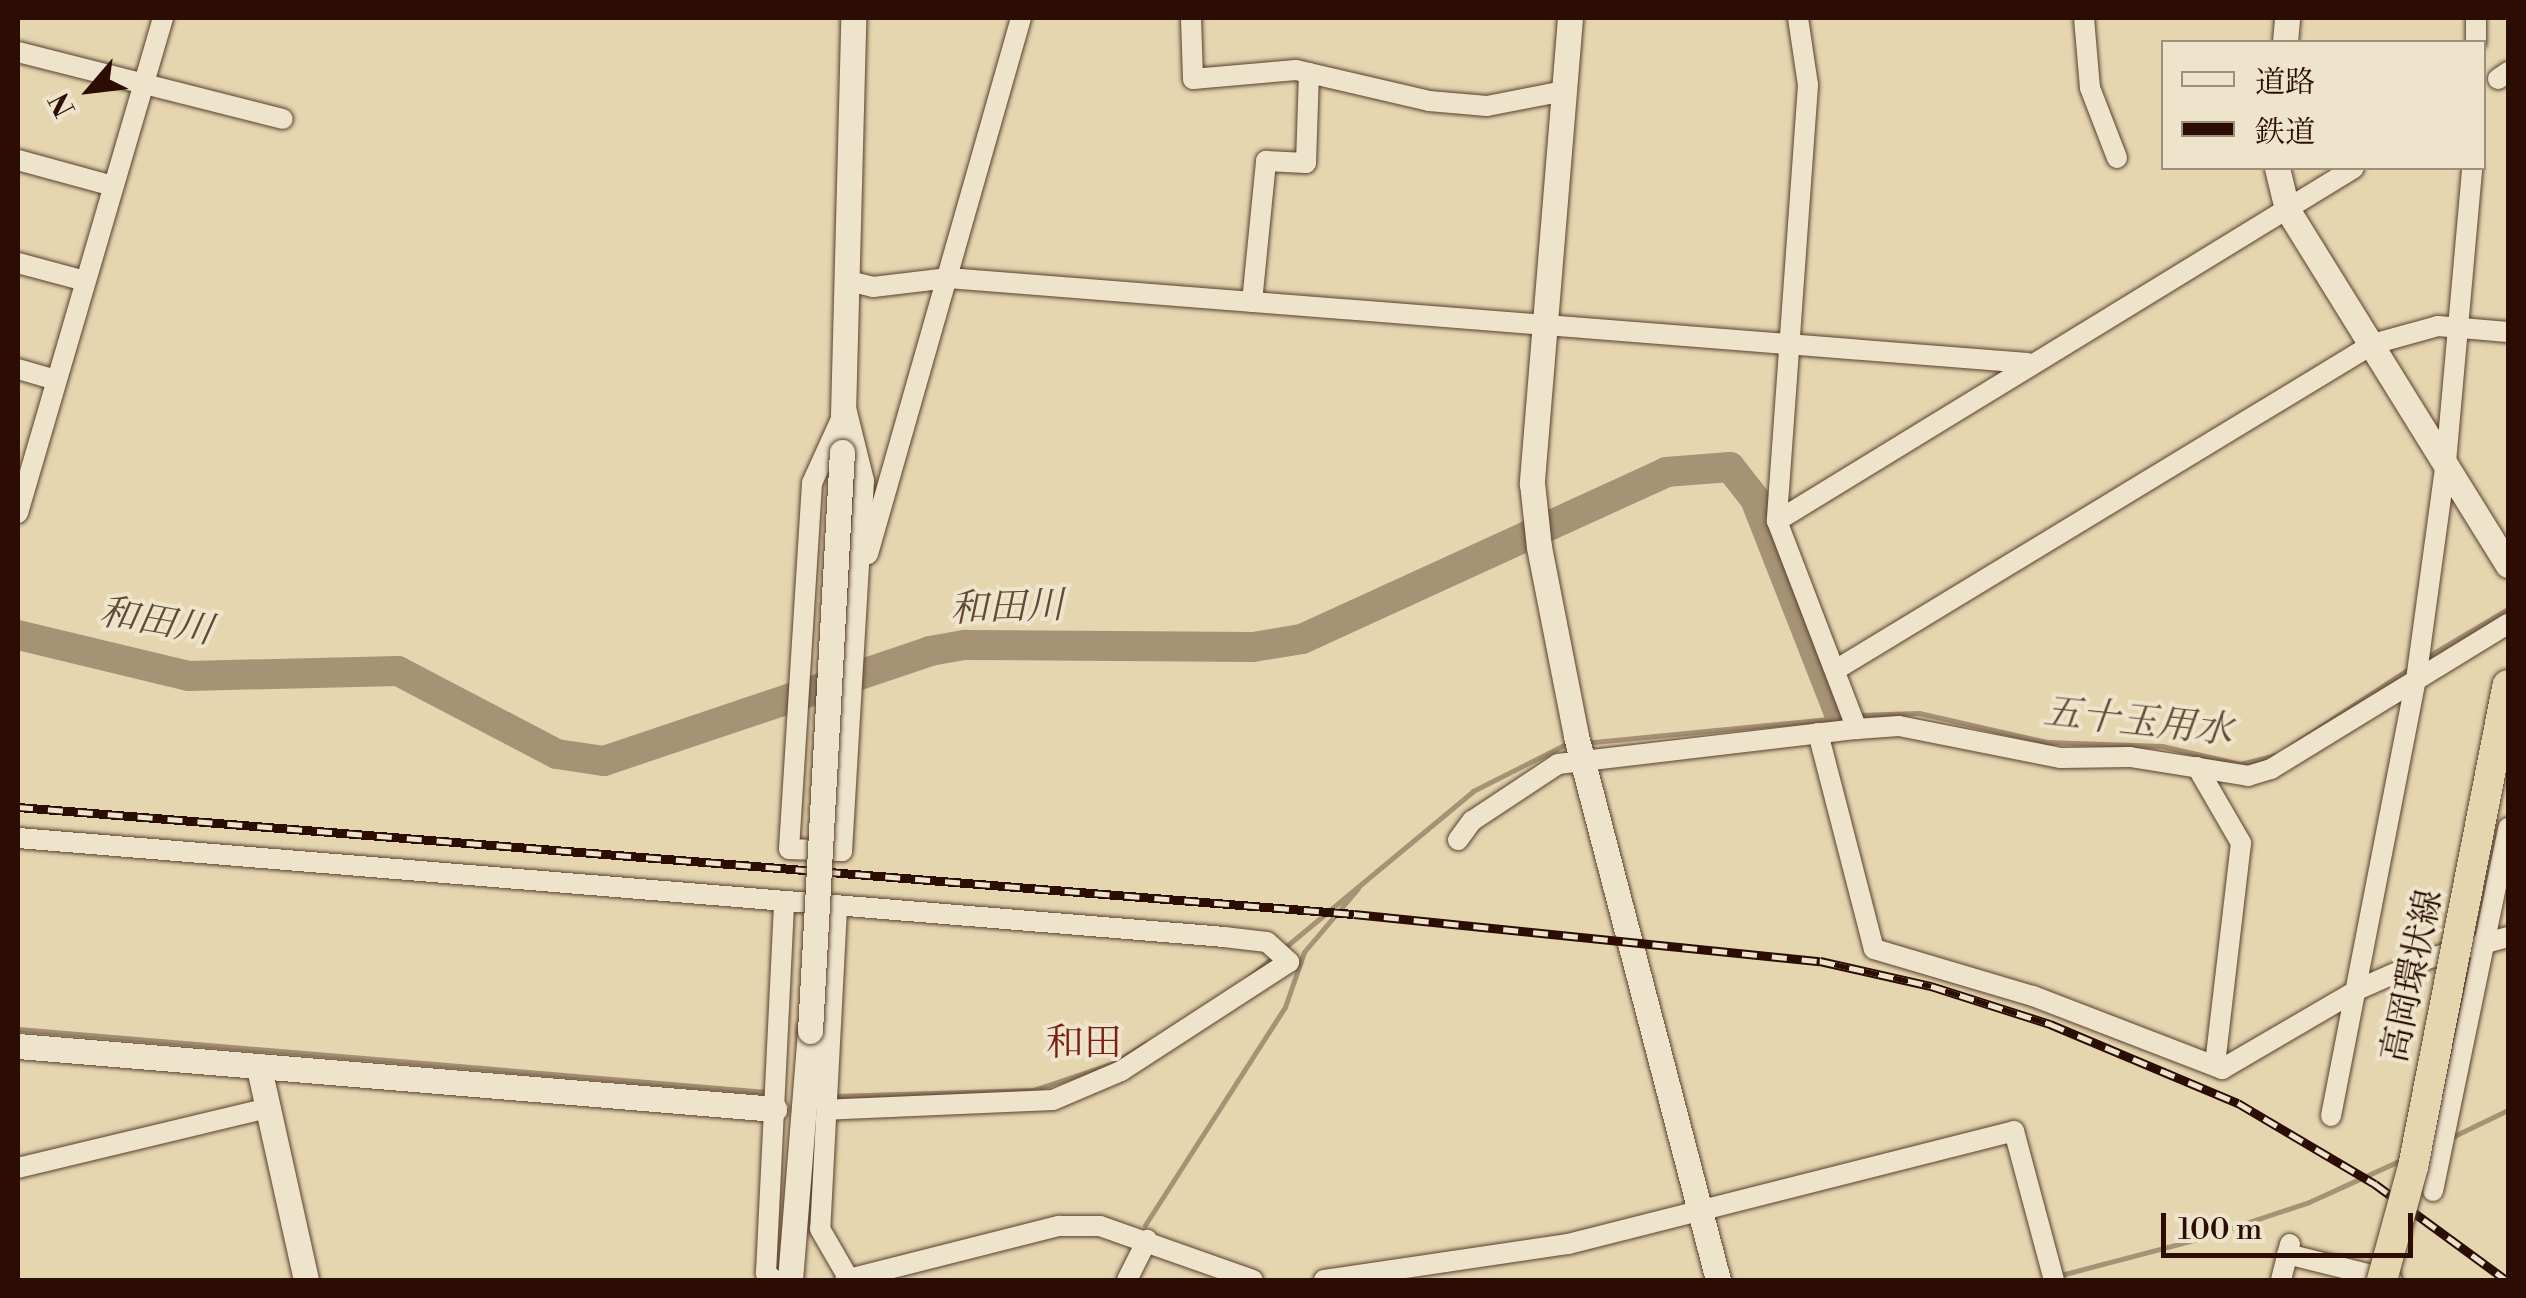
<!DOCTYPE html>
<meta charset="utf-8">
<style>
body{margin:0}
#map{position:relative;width:2526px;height:1298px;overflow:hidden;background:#e5d6b0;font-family:"Libre Bodoni","Noto Serif JP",serif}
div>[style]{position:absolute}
.stream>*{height:5px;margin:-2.5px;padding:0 2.5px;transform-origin:2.5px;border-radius:2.5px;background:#a69275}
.river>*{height:30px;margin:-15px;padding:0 15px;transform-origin:15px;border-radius:15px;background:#a69275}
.roads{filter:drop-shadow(0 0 2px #5a3f2e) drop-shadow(0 0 2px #5a3f2e)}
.minor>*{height:20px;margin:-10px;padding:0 10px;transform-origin:10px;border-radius:10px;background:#eee4cc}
.tertiary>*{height:25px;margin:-12.5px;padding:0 12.5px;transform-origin:12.5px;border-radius:12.5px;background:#eee4cc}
.rail>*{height:9px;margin-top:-4.5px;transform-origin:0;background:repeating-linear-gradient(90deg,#eee4cc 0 15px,#2c0d03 0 30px);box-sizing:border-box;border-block:2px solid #2c0d03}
.bridges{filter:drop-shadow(0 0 2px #5a3f2e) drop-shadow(0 0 2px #5a3f2e)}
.tertiary-bridge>*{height:25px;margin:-12.5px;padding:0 12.5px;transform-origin:12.5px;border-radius:12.5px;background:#eee4cc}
.primary-bridge>*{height:30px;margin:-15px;padding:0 15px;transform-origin:15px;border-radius:15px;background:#e5d6b0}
span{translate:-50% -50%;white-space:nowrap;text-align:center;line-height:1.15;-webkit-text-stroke:8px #eee4cc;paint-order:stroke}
.street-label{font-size:35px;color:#2c0d03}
.water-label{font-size:38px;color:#634936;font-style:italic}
.neighbourhood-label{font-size:38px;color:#7a1f14}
.frame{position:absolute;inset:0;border:20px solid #2c0d03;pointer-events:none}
.legend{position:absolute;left:2161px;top:40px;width:325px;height:130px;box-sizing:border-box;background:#eee4cc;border:2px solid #a08e7c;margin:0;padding:12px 18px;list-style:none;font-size:30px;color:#2c0d03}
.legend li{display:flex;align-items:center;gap:20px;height:50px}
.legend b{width:50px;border:2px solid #a08e7c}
.north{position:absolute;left:40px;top:40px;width:100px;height:100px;-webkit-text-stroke:8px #eee4cc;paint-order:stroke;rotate:242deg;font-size:28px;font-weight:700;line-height:40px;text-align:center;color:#2c0d03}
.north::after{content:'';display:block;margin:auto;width:35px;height:45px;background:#2c0d03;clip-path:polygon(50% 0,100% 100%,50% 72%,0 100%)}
.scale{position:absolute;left:2161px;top:1213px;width:252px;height:45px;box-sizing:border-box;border:5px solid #2c0d03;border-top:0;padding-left:12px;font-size:30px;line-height:35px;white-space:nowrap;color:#2c0d03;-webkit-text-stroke:8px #eee4cc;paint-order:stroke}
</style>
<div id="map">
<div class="stream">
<i style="left:2427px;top:657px;width:94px;rotate:-30.7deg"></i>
<i style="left:1858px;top:715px;width:61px;rotate:-1.9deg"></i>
<i style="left:1919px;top:713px;width:131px;rotate:12.8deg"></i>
<i style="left:2047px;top:742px;width:115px;rotate:2deg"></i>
<i style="left:2162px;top:746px;width:80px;rotate:13deg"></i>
<i style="left:2240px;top:764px;width:36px;rotate:-14deg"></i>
<i style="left:1584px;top:743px;width:264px;rotate:-5.6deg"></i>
<i style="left:2289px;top:747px;width:145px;rotate:-33.1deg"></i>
<i style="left:1283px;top:949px;width:247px;rotate:-39.7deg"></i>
<i style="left:1473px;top:791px;width:106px;rotate:-26.8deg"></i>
<i style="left:1248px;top:978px;width:34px;rotate:-40deg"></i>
<i style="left:18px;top:1029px;width:752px;rotate:4.81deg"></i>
<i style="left:833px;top:1096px;width:200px;rotate:-1.7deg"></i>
<i style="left:1033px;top:1090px;width:85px;rotate:-18.4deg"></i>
<i style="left:1114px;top:1063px;width:38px;rotate:-32deg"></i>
<i style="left:2452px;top:1137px;width:62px;rotate:-25.7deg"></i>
<i style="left:1145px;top:1225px;width:259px;rotate:-57.3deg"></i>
<i style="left:1285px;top:1007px;width:58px;rotate:-70.9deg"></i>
<i style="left:1304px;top:952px;width:84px;rotate:-49.8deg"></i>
<i style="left:2057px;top:1276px;width:146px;rotate:-14.7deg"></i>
<i style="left:2198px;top:1239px;width:117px;rotate:-18.4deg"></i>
<i style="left:2309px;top:1202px;width:101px;rotate:-24.5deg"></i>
</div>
<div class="river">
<i style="left:18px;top:635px;width:176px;rotate:13.5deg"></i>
<i style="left:189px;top:676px;width:209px;rotate:-1.4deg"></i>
<i style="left:398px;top:671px;width:179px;rotate:27.6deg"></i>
<i style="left:557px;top:754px;width:48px;rotate:8.5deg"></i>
<i style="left:604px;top:761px;width:344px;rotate:-18.6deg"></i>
<i style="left:930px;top:651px;width:36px;rotate:-10deg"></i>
<i style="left:965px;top:645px;width:288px;rotate:0.4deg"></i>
<i style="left:1253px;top:647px;width:50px;rotate:-9.3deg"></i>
<i style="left:1302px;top:639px;width:400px;rotate:-24.6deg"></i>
<i style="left:1666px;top:472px;width:64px;rotate:-4.5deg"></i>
<i style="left:1730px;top:467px;width:41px;rotate:52deg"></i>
<i style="left:1755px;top:499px;width:235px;rotate:68.6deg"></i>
</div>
<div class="roads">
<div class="minor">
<i style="left:1191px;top:18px;width:61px;rotate:88.1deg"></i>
<i style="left:1193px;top:79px;width:103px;rotate:-5deg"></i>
<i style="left:1296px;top:70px;width:137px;rotate:13.1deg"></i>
<i style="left:1429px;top:101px;width:58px;rotate:4.9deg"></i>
<i style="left:1487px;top:106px;width:78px;rotate:-11deg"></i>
<i style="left:1798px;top:18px;width:68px;rotate:81.5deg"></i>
<i style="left:1808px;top:85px;width:437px;rotate:94.1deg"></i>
<i style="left:1777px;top:521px;width:223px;rotate:69deg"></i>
<i style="left:2084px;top:18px;width:70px;rotate:85.1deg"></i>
<i style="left:2090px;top:88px;width:75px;rotate:68.9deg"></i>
<i style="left:2476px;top:42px;width:24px;rotate:-90deg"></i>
<i style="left:18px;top:52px;width:273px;rotate:14.2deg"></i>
<i style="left:2498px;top:79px;width:12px;rotate:-35deg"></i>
<i style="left:18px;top:160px;width:98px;rotate:15.3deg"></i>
<i style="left:18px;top:263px;width:69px;rotate:15deg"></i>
<i style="left:849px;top:281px;width:25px;rotate:14deg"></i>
<i style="left:873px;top:287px;width:76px;rotate:-6.8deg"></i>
<i style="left:948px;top:278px;width:1083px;rotate:4.5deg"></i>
<i style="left:1252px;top:302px;width:142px;rotate:-84.3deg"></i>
<i style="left:1266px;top:161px;width:40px;rotate:2.9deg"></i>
<i style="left:1306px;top:163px;width:90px;rotate:-88.1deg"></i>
<i style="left:18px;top:369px;width:40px;rotate:16deg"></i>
<i style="left:846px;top:408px;width:75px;rotate:76.1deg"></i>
<i style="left:864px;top:481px;width:371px;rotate:93.4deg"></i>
<i style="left:842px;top:851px;width:53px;rotate:-177.8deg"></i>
<i style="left:789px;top:849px;width:367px;rotate:-86.4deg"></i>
<i style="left:812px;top:483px;width:82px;rotate:-65.6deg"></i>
<i style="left:18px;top:513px;width:516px;rotate:-73.67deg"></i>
<i style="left:1777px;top:521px;width:676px;rotate:-31.46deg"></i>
<i style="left:868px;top:554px;width:557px;rotate:-74.07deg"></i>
<i style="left:1837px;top:669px;width:627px;rotate:-31.23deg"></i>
<i style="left:2373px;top:344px;width:67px;rotate:-15.5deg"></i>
<i style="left:2438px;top:326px;width:70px;rotate:4.9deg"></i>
<i style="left:1818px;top:733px;width:223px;rotate:75.5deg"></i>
<i style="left:1874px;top:949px;width:166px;rotate:16.5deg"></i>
<i style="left:2033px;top:996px;width:203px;rotate:21.1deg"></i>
<i style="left:2197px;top:767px;width:88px;rotate:59.9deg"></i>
<i style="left:2241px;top:843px;width:215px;rotate:96.7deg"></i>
<i style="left:2216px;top:1057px;width:13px;rotate:63deg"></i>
<i style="left:2222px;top:1069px;width:159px;rotate:-30.3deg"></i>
<i style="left:2359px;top:989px;width:74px;rotate:-23.8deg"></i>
<i style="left:2427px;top:959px;width:84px;rotate:-15.2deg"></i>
<i style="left:18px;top:838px;width:1210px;rotate:4.69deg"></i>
<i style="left:1224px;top:937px;width:43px;rotate:6.6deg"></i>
<i style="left:1267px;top:942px;width:30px;rotate:42deg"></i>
<i style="left:1289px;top:962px;width:200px;rotate:147deg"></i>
<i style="left:1121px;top:1071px;width:74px;rotate:156.9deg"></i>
<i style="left:1053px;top:1100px;width:226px;rotate:177.5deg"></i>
<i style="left:1458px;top:840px;width:24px;rotate:-54deg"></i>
<i style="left:1472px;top:821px;width:103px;rotate:-33.5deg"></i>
<i style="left:1558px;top:764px;width:301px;rotate:-6.7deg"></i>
<i style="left:1857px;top:729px;width:42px;rotate:-4.1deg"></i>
<i style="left:1899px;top:726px;width:165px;rotate:11.2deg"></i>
<i style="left:2061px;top:758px;width:69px;rotate:-0.8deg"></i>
<i style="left:2130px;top:757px;width:120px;rotate:9.1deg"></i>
<i style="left:2248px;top:776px;width:24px;rotate:-17deg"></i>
<i style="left:2271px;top:769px;width:278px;rotate:-31.5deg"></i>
<i style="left:837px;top:909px;width:320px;rotate:93deg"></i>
<i style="left:820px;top:1229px;width:58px;rotate:59.9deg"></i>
<i style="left:2331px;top:1116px;width:444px;rotate:-79deg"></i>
<i style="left:2416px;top:680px;width:220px;rotate:-82.2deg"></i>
<i style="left:2446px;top:462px;width:295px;rotate:-84.9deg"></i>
<i style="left:18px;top:1168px;width:253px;rotate:-13.5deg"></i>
<i style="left:2433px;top:1191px;width:371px;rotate:-78.3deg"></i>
<i style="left:2287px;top:1254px;width:108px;rotate:13.9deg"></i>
<i style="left:774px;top:1280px;width:11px;rotate:-139deg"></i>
<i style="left:766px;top:1273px;width:370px;rotate:-87.2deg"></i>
<i style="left:845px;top:1280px;width:221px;rotate:-14.2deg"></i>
<i style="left:1059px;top:1226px;width:41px"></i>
<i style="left:1100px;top:1226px;width:162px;rotate:19.4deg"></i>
<i style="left:1127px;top:1280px;width:45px;rotate:-63.4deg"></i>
<i style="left:1324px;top:1280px;width:247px;rotate:-8.4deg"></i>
<i style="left:1568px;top:1244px;width:460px;rotate:-14.2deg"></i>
<i style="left:2014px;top:1131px;width:154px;rotate:75deg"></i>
<i style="left:2281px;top:1280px;width:37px;rotate:-76deg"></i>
</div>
<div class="tertiary">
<i style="left:1570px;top:18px;width:467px;rotate:94.7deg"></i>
<i style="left:1532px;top:483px;width:64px;rotate:83.8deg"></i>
<i style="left:1539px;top:547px;width:193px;rotate:78.9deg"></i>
<i style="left:1576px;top:736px;width:562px;rotate:75.37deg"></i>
<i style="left:2285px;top:42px;width:24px;rotate:-85deg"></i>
<i style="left:2277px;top:168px;width:42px;rotate:76.3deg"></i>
<i style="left:2287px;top:209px;width:419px;rotate:58.2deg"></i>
<i style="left:842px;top:452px;width:434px;rotate:-88.5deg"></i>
<i style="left:18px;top:1046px;width:759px;rotate:4.76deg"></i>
<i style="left:259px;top:1068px;width:217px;rotate:77.5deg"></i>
<i style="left:790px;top:1280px;width:250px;rotate:-85.4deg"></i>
</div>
</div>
<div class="rail">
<i style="left:18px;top:807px;width:1340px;rotate:4.58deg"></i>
<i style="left:1354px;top:914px;width:468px;rotate:5.8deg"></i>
<i style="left:1820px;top:961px;width:114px;rotate:12.7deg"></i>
<i style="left:1931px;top:986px;width:125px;rotate:17.7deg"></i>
<i style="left:2050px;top:1024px;width:204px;rotate:22.8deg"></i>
<i style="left:2238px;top:1103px;width:159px;rotate:30.6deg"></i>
<i style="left:2375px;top:1184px;width:162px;rotate:36.2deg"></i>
</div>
<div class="bridges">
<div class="tertiary-bridge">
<i style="left:810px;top:1031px;width:580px;rotate:-86.84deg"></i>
</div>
<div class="primary-bridge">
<i style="left:2382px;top:1280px;width:117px;rotate:-74.7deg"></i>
<i style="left:2413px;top:1167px;width:491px;rotate:-78.9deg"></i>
</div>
</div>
<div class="street-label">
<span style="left:2413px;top:976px;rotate:-78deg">高岡環状線</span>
</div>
<div class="water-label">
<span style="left:1007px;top:608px;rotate:-2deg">和田川</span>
<span style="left:156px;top:622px;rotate:10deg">和田川</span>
<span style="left:2138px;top:722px;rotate:6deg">五十玉用水</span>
</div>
<div class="neighbourhood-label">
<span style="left:1084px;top:1044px">和田</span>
</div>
<div class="frame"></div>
<ul class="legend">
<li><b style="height:12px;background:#eee4cc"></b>道路</li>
<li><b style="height:12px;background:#2c0d03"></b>鉄道</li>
</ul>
<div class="north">N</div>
<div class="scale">100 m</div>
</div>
